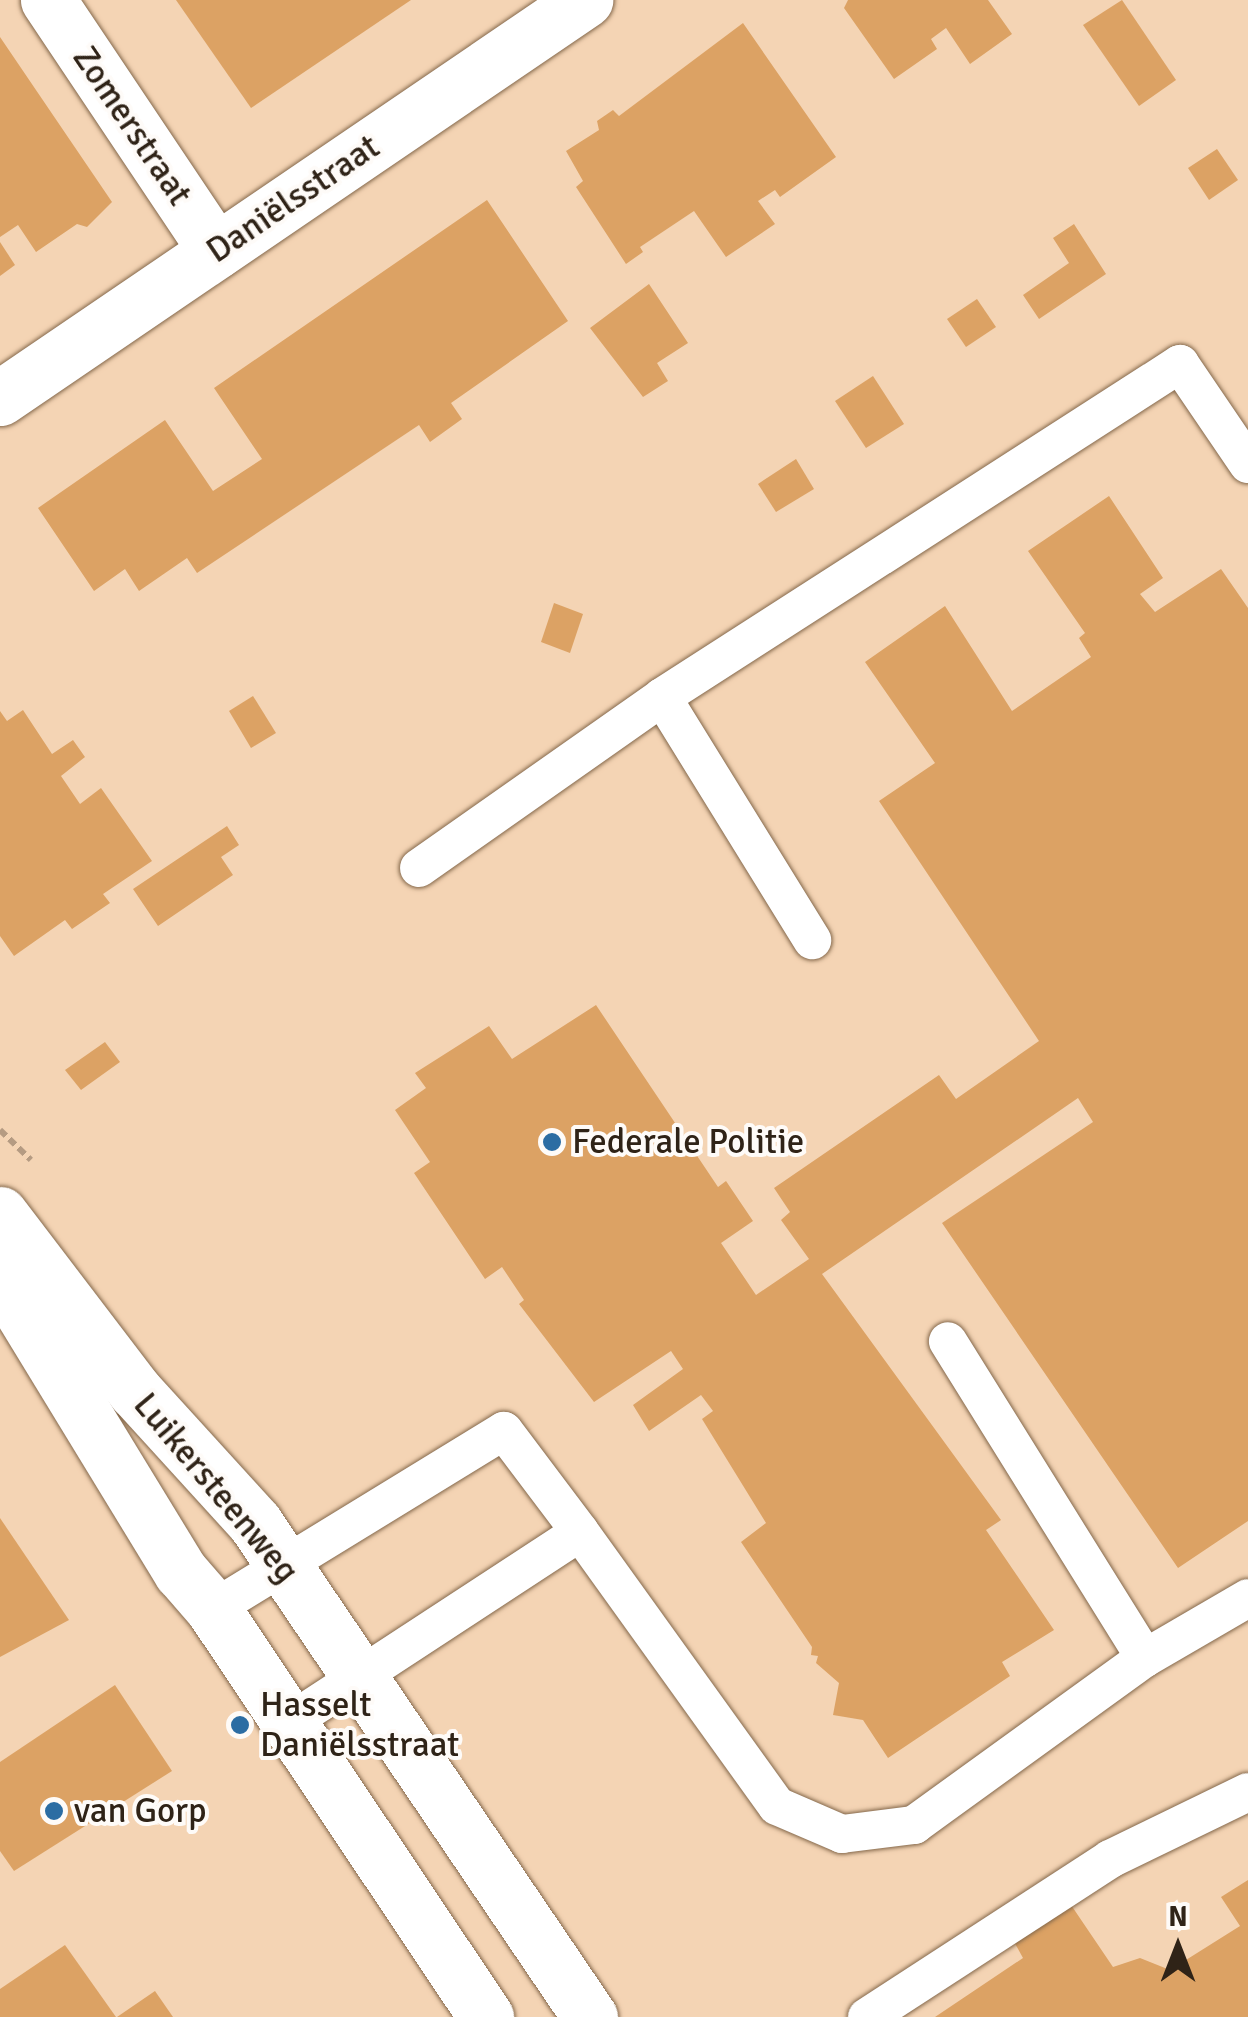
<!DOCTYPE html>
<meta charset="utf-8">
<style>
body{margin:0}
#map{position:relative;width:1248px;height:2017px;overflow:hidden;background:#f4d4b4;font-family:Signika,sans-serif}
div>[style]{position:absolute}
.building>*{inset:0;background:#dca264}
.path>*{height:6px;margin-top:-3px;transform-origin:0;background:repeating-linear-gradient(90deg,#b59b82 0 8px,transparent 0 13px)}
.roads{filter:drop-shadow(0 0 2px #84684b) drop-shadow(0 0 2px #84684b)}
.service>*{height:38px;margin:-19px;padding:0 19px;transform-origin:19px;border-radius:19px;background:#fff}
.minor>*{height:55px;margin:-27.5px;padding:0 27.5px;transform-origin:27.5px;border-radius:27.5px;background:#fff}
.secondary>*{height:55px;margin:-27.5px;padding:0 27.5px;transform-origin:27.5px;border-radius:27.5px;background:#fff}
.dots>*{width:28px;height:28px;translate:-50% -50%;box-sizing:border-box;border:5px solid #fefbf8;border-radius:50%}
span{translate:-50% -50%;white-space:nowrap;text-align:center;line-height:1.15;-webkit-text-stroke:8px #fefbf8;paint-order:stroke}
.street-label{font-size:35px;color:#2f2317}
.poi-label{font-size:35px;color:#2f2317}
.left{translate:0 -50%;text-align:left}
.north{position:absolute;left:1128px;top:1897px;width:100px;height:100px;-webkit-text-stroke:8px #fefbf8;paint-order:stroke;rotate:0deg;font-size:28px;font-weight:700;line-height:40px;text-align:center;color:#2f2317}
.north::after{content:'';display:block;margin:auto;width:35px;height:45px;background:#2f2317;clip-path:polygon(50% 0,100% 100%,50% 72%,0 100%)}
</style>
<div id="map">
<div class="building">
<i style="clip-path:polygon(176px 0,411px 0,251px 108px)"></i>
<i style="clip-path:polygon(848px 0,988px 0,1012px 34px,970px 64px,946px 28px,931px 39px,937px 49px,894px 79px,844px 8px)"></i>
<i style="clip-path:polygon(1122px 0,1176px 80px,1139px 106px,1083px 25px)"></i>
<i style="clip-path:polygon(743px 23px,836px 157px,780px 197px,775px 190px,758px 201px,775px 224px,726px 257px,694px 211px,640px 247px,643px 252px,626px 264px,576px 187px,583px 181px,566px 151px,599px 130px,597px 121px,613px 110px,619px 116px)"></i>
<i style="clip-path:polygon(0 37px,112px 202px,87px 227px,77px 224px,36px 252px,18px 225px,0 237px)"></i>
<i style="clip-path:polygon(1217px 149px,1238px 180px,1209px 200px,1188px 168px)"></i>
<i style="clip-path:polygon(487px 200px,568px 321px,451px 403px,462px 419px,430px 442px,419px 425px,197px 573px,187px 558px,139px 591px,125px 569px,94px 591px,38px 508px,165px 420px,213px 491px,262px 459px,214px 388px)"></i>
<i style="clip-path:polygon(1074px 224px,1106px 274px,1039px 319px,1023px 295px,1069px 263px,1053px 238px)"></i>
<i style="clip-path:polygon(0 242px,15px 265px,0 276px)"></i>
<i style="clip-path:polygon(649px 284px,688px 343px,657px 363px,668px 381px,643px 397px,590px 328px)"></i>
<i style="clip-path:polygon(977px 299px,996px 327px,966px 347px,947px 319px)"></i>
<i style="clip-path:polygon(873px 376px,904px 424px,866px 448px,835px 401px)"></i>
<i style="clip-path:polygon(796px 459px,814px 489px,776px 512px,758px 484px)"></i>
<i style="clip-path:polygon(1109px 496px,1163px 578px,1140px 594px,1155px 612px,1221px 569px,1248px 608px,1248px 1521px,1178px 1568px,942px 1223px,1093px 1122px,1078px 1098px,822px 1274px,1001px 1520px,986px 1530px,1054px 1630px,1002px 1662px,1010px 1676px,888px 1758px,863px 1720px,833px 1715px,839px 1683px,816px 1663px,818px 1656px,811px 1655px,812px 1647px,741px 1542px,766px 1523px,702px 1419px,713px 1411px,701px 1395px,649px 1431px,633px 1405px,683px 1369px,671px 1351px,594px 1402px,519px 1304px,524px 1300px,502px 1267px,485px 1279px,414px 1173px,430px 1162px,395px 1110px,426px 1088px,415px 1073px,489px 1026px,512px 1059px,596px 1005px,718px 1187px,726px 1181px,753px 1221px,721px 1243px,756px 1295px,809px 1259px,781px 1220px,790px 1212px,774px 1188px,939px 1075px,956px 1099px,1039px 1041px,879px 801px,935px 763px,865px 662px,945px 606px,1012px 711px,1091px 657px,1079px 638px,1085px 633px,1028px 551px)"></i>
<i style="clip-path:polygon(554px 603px,583px 614px,570px 653px,541px 642px)"></i>
<i style="clip-path:polygon(253px 696px,276px 733px,251px 748px,229px 711px)"></i>
<i style="clip-path:polygon(23px 710px,52px 754px,73px 740px,85px 757px,61px 776px,80px 804px,101px 788px,152px 861px,103px 894px,110px 903px,72px 929px,65px 920px,14px 956px,0 936px,0 711px,7px 721px)"></i>
<i style="clip-path:polygon(227px 826px,239px 845px,221px 857px,233px 875px,158px 926px,133px 889px)"></i>
<i style="clip-path:polygon(105px 1042px,120px 1062px,81px 1090px,65px 1070px)"></i>
<i style="clip-path:polygon(0 1518px,69px 1620px,0 1657px)"></i>
<i style="clip-path:polygon(115px 1685px,172px 1771px,14px 1871px,0 1851px,0 1762px)"></i>
<i style="clip-path:polygon(1248px 1880px,1248px 2017px,935px 2017px,1023px 1958px,1012px 1938px,1069px 1902px,1113px 1967px,1140px 1958px,1170px 1970px,1240px 1926px,1221px 1897px)"></i>
<i style="clip-path:polygon(65px 1945px,116px 2017px,0 2017px,0 1989px)"></i>
<i style="clip-path:polygon(155px 1991px,173px 2017px,117px 2017px)"></i>
</div>
<div class="path">
<i style="left:0;top:1130px;width:43px;rotate:44.1deg"></i>
</div>
<div class="roads">
<div class="service">
<i style="left:662px;top:697px;width:286px;rotate:58.3deg"></i>
<i style="left:419px;top:868px;width:297px;rotate:-35.1deg"></i>
<i style="left:662px;top:697px;width:616px;rotate:-32.74deg"></i>
<i style="left:1180px;top:364px;width:121px;rotate:55.8deg"></i>
<i style="left:213px;top:1609px;width:341px;rotate:-31.5deg"></i>
<i style="left:504px;top:1431px;width:126px;rotate:53deg"></i>
<i style="left:1145px;top:1658px;width:119px;rotate:-30.2deg"></i>
<i style="left:287px;top:1724px;width:350px;rotate:-33.2deg"></i>
<i style="left:580px;top:1532px;width:337px;rotate:54.3deg"></i>
<i style="left:777px;top:1806px;width:71px;rotate:23.3deg"></i>
<i style="left:842px;top:1834px;width:73px;rotate:-7.1deg"></i>
<i style="left:914px;top:1825px;width:285px;rotate:-35.9deg"></i>
<i style="left:1145px;top:1658px;width:373px;rotate:-121.9deg"></i>
<i style="left:867px;top:2017px;width:290px;rotate:-33deg"></i>
<i style="left:1110px;top:1859px;width:153px;rotate:-25.9deg"></i>
</div>
<div class="minor">
<i style="left:48px;top:0;width:302px;rotate:56.2deg"></i>
<i style="left:0;top:398px;width:708px;rotate:-34.23deg"></i>
</div>
<div class="secondary">
<i style="left:0;top:1214px;width:223px;rotate:52.7deg"></i>
<i style="left:135px;top:1391px;width:178px;rotate:47.7deg"></i>
<i style="left:255px;top:1523px;width:597px;rotate:55.86deg"></i>
<i style="left:0;top:1276px;width:347px;rotate:58.6deg"></i>
<i style="left:181px;top:1572px;width:49px;rotate:49.1deg"></i>
<i style="left:213px;top:1609px;width:491px;rotate:56.2deg"></i>
</div>
</div>
<div class="dots">
<i style="left:552px;top:1142px;background:#2c6da3"></i>
<i style="left:240px;top:1725px;background:#2c6da3"></i>
<i style="left:54px;top:1811px;background:#2c6da3"></i>
</div>
<div class="street-label">
<span style="left:132px;top:126px;rotate:56deg">Zomerstraat</span>
<span style="left:293px;top:199px;rotate:-34deg">Daniëlsstraat</span>
<span style="left:216px;top:1488px;rotate:50deg">Luikersteenweg</span>
</div>
<div class="poi-label">
<span class="left" style="left:572px;top:1142px">Federale Politie</span>
<span class="left" style="left:260px;top:1725px">Hasselt<br>Daniëlsstraat</span>
<span class="left" style="left:74px;top:1811px">van Gorp</span>
</div>
<div class="north">N</div>
</div>
